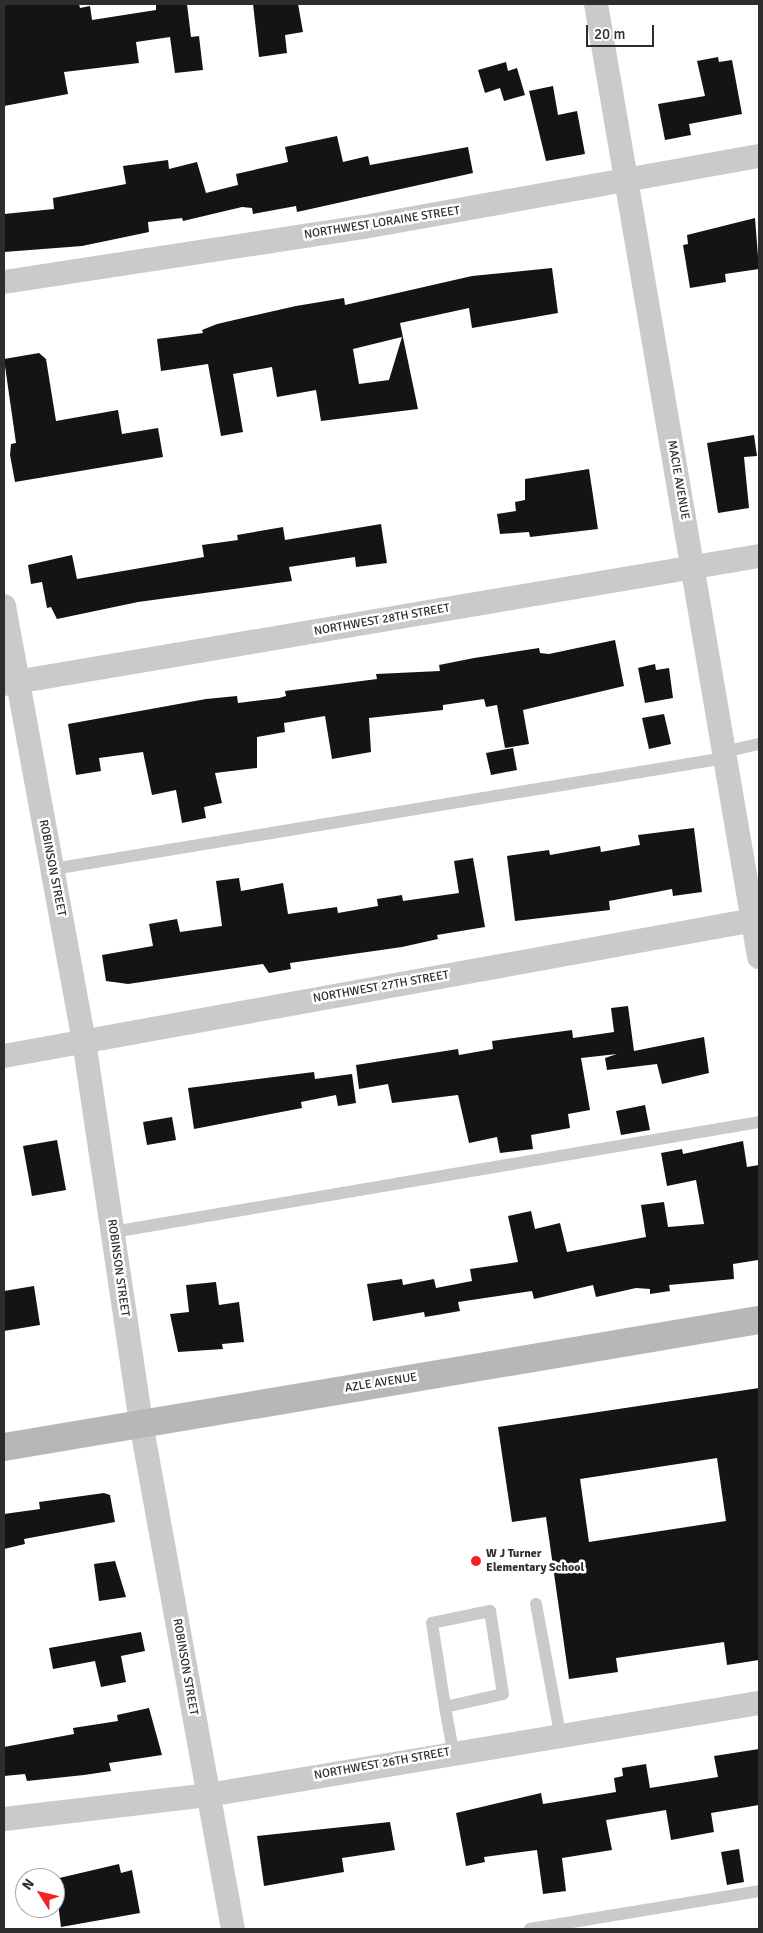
<!DOCTYPE html>
<style>
body{margin:0}
#map{position:relative;width:763px;height:1933px;overflow:hidden;background:#fff;font-family:Signika,sans-serif}
div>[style]{position:absolute}
.building>*{inset:0;background:#141414}
.service>*{height:12px;margin:-6px;padding:0 6px;transform-origin:6px;border-radius:6px;background:#cacaca}
.minor>*{height:24px;margin:-12px;padding:0 12px;transform-origin:12px;border-radius:12px;background:#cacaca}
.secondary>*{height:28px;margin:-14px;padding:0 14px;transform-origin:14px;border-radius:14px;background:#b7b7b7}
.dots>*{width:14px;height:14px;translate:-50% -50%;box-sizing:border-box;border:2px solid #fff;border-radius:50%}
span{translate:-50% -50%;white-space:nowrap;text-align:center;line-height:1.15;-webkit-text-stroke:5px #fff;paint-order:stroke}
.street-label{font-size:12px;color:#2d2d2d}
.poi-label{font-size:12px;color:#2d2d2d;font-weight:700}
.left{translate:0 -50%;text-align:left}
.frame{position:absolute;inset:0;border:5px solid #2d2d2d;pointer-events:none}
.north{position:absolute;left:15px;top:1868px;width:50px;height:50px;box-sizing:border-box;background:#fff;border:1px solid #ababab;border-radius:50%;rotate:306deg;font-size:14px;font-weight:700;line-height:20px;text-align:center;color:#2d2d2d}
.north::after{content:'';display:block;margin:auto;width:18px;height:22px;background:#f32121;clip-path:polygon(50% 0,100% 100%,50% 72%,0 100%)}
.scale{position:absolute;left:586px;top:25px;width:68px;height:22px;box-sizing:border-box;border:2px solid #2d2d2d;border-top:0;padding-left:6px;font-size:15px;line-height:18px;white-space:nowrap;color:#2d2d2d;-webkit-text-stroke:4px #fff;paint-order:stroke}
</style>
<div id="map">
<div class="building">
<i style="clip-path:polygon(4px 4px,79px 4px,80px 8px,90px 6px,92px 20px,156px 10px,156px 4px,187px 4px,191px 37px,199px 36px,203px 70px,175px 73px,170px 37px,136px 42px,139px 63px,64px 72px,68px 94px,4px 106px)"></i>
<i style="clip-path:polygon(253px 4px,298px 4px,303px 32px,285px 35px,287px 53px,259px 57px)"></i>
<i style="clip-path:polygon(718px 57px,719px 62px,732px 60px,742px 114px,689px 124px,691px 135px,665px 140px,658px 104px,705px 96px,697px 61px)"></i>
<i style="clip-path:polygon(506px 62px,508px 71px,517px 68px,525px 95px,504px 101px,500px 88px,485px 93px,478px 70px)"></i>
<i style="clip-path:polygon(553px 86px,558px 115px,577px 111px,585px 154px,546px 161px,529px 91px)"></i>
<i style="clip-path:polygon(337px 136px,343px 162px,368px 156px,370px 165px,468px 147px,473px 173px,297px 212px,296px 206px,253px 214px,252px 208px,242px 207px,183px 221px,182px 218px,148px 222px,149px 232px,82px 246px,4px 252px,4px 214px,54px 209px,53px 198px,126px 184px,123px 166px,168px 160px,169px 169px,197px 162px,206px 193px,238px 185px,236px 174px,288px 162px,285px 147px)"></i>
<i style="clip-path:polygon(755px 218px,759px 269px,725px 274px,726px 282px,690px 288px,683px 245px,688px 244px,687px 235px)"></i>
<i style="clip-path:polygon(evenodd,552px 268px,558px 313px,472px 328px,469px 308px,400px 323px,418px 409px,321px 421px,316px 390px,277px 397px,272px 367px,233px 374px,243px 432px,221px 436px,208px 364px,161px 371px,157px 339px,203px 333px,202px 330px,217px 324px,296px 306px,344px 298px,345px 305px,472px 276px,552px 268px,402px 337px,389px 380px,359px 384px,353px 349px,402px 337px)"></i>
<i style="clip-path:polygon(39px 353px,46px 359px,56px 421px,118px 410px,122px 434px,158px 428px,163px 457px,15px 482px,10px 455px,11px 444px,16px 443px,4px 359px)"></i>
<i style="clip-path:polygon(754px 435px,757px 456px,744px 457px,749px 508px,718px 513px,707px 443px)"></i>
<i style="clip-path:polygon(589px 469px,598px 529px,530px 537px,529px 532px,500px 534px,497px 514px,516px 511px,515px 502px,525px 500px,525px 479px)"></i>
<i style="clip-path:polygon(381px 524px,387px 563px,356px 567px,355px 557px,289px 567px,292px 581px,138px 602px,57px 619px,51px 607px,47px 608px,42px 582px,31px 584px,28px 565px,72px 555px,77px 579px,204px 557px,202px 545px,238px 540px,237px 535px,283px 527px,285px 540px)"></i>
<i style="clip-path:polygon(615px 640px,624px 686px,523px 710px,529px 744px,505px 748px,497px 705px,486px 707px,484px 699px,443px 705px,443px 710px,369px 718px,371px 752px,332px 759px,325px 716px,284px 723px,285px 732px,257px 737px,257px 768px,215px 773px,222px 803px,204px 807px,206px 818px,182px 823px,176px 790px,152px 795px,143px 752px,99px 758px,101px 771px,76px 775px,68px 724px,206px 699px,237px 696px,238px 703px,279px 698px,286px 696px,285px 691px,377px 679px,376px 674px,440px 671px,439px 665px,474px 658px,539px 648px,540px 653px,549px 654px)"></i>
<i style="clip-path:polygon(655px 664px,656px 670px,669px 668px,673px 698px,645px 703px,638px 668px)"></i>
<i style="clip-path:polygon(664px 714px,671px 744px,649px 749px,642px 718px)"></i>
<i style="clip-path:polygon(513px 748px,517px 770px,491px 775px,486px 753px)"></i>
<i style="clip-path:polygon(694px 828px,702px 892px,673px 896px,672px 889px,609px 901px,610px 910px,515px 921px,507px 856px,549px 850px,550px 855px,600px 846px,601px 852px,640px 845px,638px 835px)"></i>
<i style="clip-path:polygon(473px 858px,485px 927px,437px 935px,438px 939px,402px 947px,290px 963px,291px 969px,269px 973px,263px 964px,128px 984px,106px 981px,102px 955px,153px 946px,149px 924px,177px 919px,180px 932px,222px 926px,216px 881px,239px 878px,241px 891px,283px 883px,288px 914px,337px 907px,338px 913px,378px 906px,377px 899px,402px 895px,403px 901px,459px 893px,454px 861px)"></i>
<i style="clip-path:polygon(628px 1006px,634px 1051px,704px 1037px,709px 1073px,662px 1084px,657px 1064px,607px 1070px,605px 1058px,617px 1054px,581px 1058px,590px 1110px,568px 1114px,570px 1128px,531px 1135px,533px 1149px,500px 1153px,497px 1137px,469px 1143px,458px 1095px,392px 1103px,388px 1084px,359px 1089px,356px 1065px,458px 1049px,459px 1055px,493px 1049px,492px 1041px,572px 1030px,573px 1038px,614px 1032px,611px 1008px)"></i>
<i style="clip-path:polygon(314px 1072px,315px 1079px,352px 1074px,356px 1103px,338px 1106px,336px 1095px,301px 1102px,302px 1108px,194px 1129px,188px 1088px)"></i>
<i style="clip-path:polygon(645px 1105px,650px 1130px,621px 1135px,616px 1111px)"></i>
<i style="clip-path:polygon(172px 1117px,176px 1140px,147px 1145px,143px 1122px)"></i>
<i style="clip-path:polygon(57px 1140px,66px 1190px,32px 1196px,23px 1146px)"></i>
<i style="clip-path:polygon(743px 1141px,747px 1167px,759px 1165px,759px 1253px,758px 1260px,733px 1264px,734px 1279px,669px 1285px,670px 1291px,650px 1294px,650px 1289px,636px 1288px,596px 1297px,593px 1285px,534px 1299px,532px 1291px,458px 1302px,460px 1311px,437px 1315px,425px 1317px,424px 1312px,373px 1321px,367px 1284px,402px 1279px,403px 1285px,434px 1279px,436px 1288px,472px 1281px,470px 1269px,518px 1262px,508px 1216px,531px 1211px,535px 1229px,560px 1223px,567px 1252px,646px 1237px,641px 1205px,664px 1202px,668px 1227px,704px 1224px,696px 1180px,667px 1186px,661px 1153px,682px 1149px,683px 1154px)"></i>
<i style="clip-path:polygon(216px 1282px,219px 1305px,239px 1302px,244px 1342px,222px 1344px,223px 1349px,178px 1352px,170px 1314px,189px 1312px,186px 1285px)"></i>
<i style="clip-path:polygon(34px 1286px,40px 1325px,4px 1331px,4px 1291px)"></i>
<i style="clip-path:polygon(evenodd,759px 1388px,759px 1660px,727px 1665px,724px 1642px,616px 1658px,618px 1672px,569px 1679px,546px 1517px,512px 1522px,498px 1427px,759px 1388px,717px 1458px,726px 1521px,589px 1542px,580px 1479px,717px 1458px)"></i>
<i style="clip-path:polygon(104px 1493px,110px 1495px,115px 1522px,24px 1539px,25px 1544px,4px 1549px,4px 1514px,40px 1509px,39px 1502px)"></i>
<i style="clip-path:polygon(115px 1561px,126px 1597px,99px 1601px,94px 1564px)"></i>
<i style="clip-path:polygon(141px 1632px,145px 1651px,121px 1656px,126px 1682px,101px 1687px,95px 1661px,53px 1669px,49px 1648px)"></i>
<i style="clip-path:polygon(149px 1708px,162px 1755px,109px 1763px,111px 1771px,84px 1775px,27px 1781px,25px 1774px,4px 1776px,4px 1747px,74px 1734px,73px 1728px,118px 1721px,117px 1715px)"></i>
<i style="clip-path:polygon(759px 1749px,759px 1805px,711px 1813px,714px 1832px,671px 1840px,666px 1810px,606px 1820px,612px 1850px,562px 1858px,566px 1891px,543px 1894px,537px 1850px,484px 1857px,485px 1862px,466px 1866px,456px 1813px,541px 1793px,543px 1804px,616px 1792px,614px 1778px,623px 1776px,622px 1768px,646px 1764px,650px 1788px,718px 1777px,714px 1756px)"></i>
<i style="clip-path:polygon(390px 1822px,395px 1850px,342px 1858px,344px 1872px,264px 1886px,257px 1836px)"></i>
<i style="clip-path:polygon(739px 1849px,744px 1882px,727px 1885px,721px 1852px)"></i>
<i style="clip-path:polygon(119px 1864px,121px 1873px,132px 1870px,140px 1913px,61px 1927px,55px 1879px)"></i>
</div>
<div class="service">
<i style="left:724px;top:752px;width:36px;rotate:-13deg"></i>
<i style="left:53px;top:869px;width:681px;rotate:-9.38deg"></i>
<i style="left:113px;top:1232px;width:655px;rotate:-9.66deg"></i>
<i style="left:536px;top:1604px;width:132px;rotate:79.5deg"></i>
<i style="left:445px;top:1707px;width:59px;rotate:-12.6deg"></i>
<i style="left:503px;top:1694px;width:84px;rotate:-98.9deg"></i>
<i style="left:490px;top:1611px;width:59px;rotate:168.3deg"></i>
<i style="left:432px;top:1623px;width:85px;rotate:81.2deg"></i>
<i style="left:445px;top:1707px;width:45px;rotate:79.7deg"></i>
<i style="left:530px;top:1929px;width:232px;rotate:-9.4deg"></i>
</div>
<div class="minor">
<i style="left:596px;top:4px;width:967px;rotate:80.29deg"></i>
<i style="left:4px;top:282px;width:364px;rotate:-8.7deg"></i>
<i style="left:364px;top:227px;width:401px;rotate:-10.2deg"></i>
<i style="left:4px;top:606px;width:442px;rotate:79.6deg"></i>
<i style="left:84px;top:1041px;width:386px;rotate:81.5deg"></i>
<i style="left:141px;top:1423px;width:514px;rotate:79.7deg"></i>
<i style="left:4px;top:684px;width:766px;rotate:-9.62deg"></i>
<i style="left:4px;top:1056px;width:767px;rotate:-10.28deg"></i>
<i style="left:4px;top:1819px;width:205px;rotate:-6.7deg"></i>
<i style="left:208px;top:1795px;width:559px;rotate:-9.48deg"></i>
</div>
<div class="secondary">
<i style="left:4px;top:1447px;width:766px;rotate:-9.55deg"></i>
</div>
<div class="dots">
<i style="left:476px;top:1561px;background:#f32121"></i>
</div>
<div class="street-label">
<span style="left:382px;top:223px;rotate:-9deg">NORTHWEST LORAINE STREET</span>
<span style="left:678px;top:480px;rotate:80deg">MACIE AVENUE</span>
<span style="left:382px;top:620px;rotate:-10deg">NORTHWEST 28TH STREET</span>
<span style="left:52px;top:868px;rotate:79deg">ROBINSON STREET</span>
<span style="left:381px;top:987px;rotate:-10deg">NORTHWEST 27TH STREET</span>
<span style="left:118px;top:1268px;rotate:82deg">ROBINSON STREET</span>
<span style="left:381px;top:1383px;rotate:-9deg">AZLE AVENUE</span>
<span style="left:185px;top:1667px;rotate:80deg">ROBINSON STREET</span>
<span style="left:382px;top:1764px;rotate:-10deg">NORTHWEST 26TH STREET</span>
</div>
<div class="poi-label">
<span class="left" style="left:486px;top:1561px">W J Turner<br>Elementary School</span>
</div>
<div class="frame"></div>
<div class="north">N</div>
<div class="scale">20 m</div>
</div>
